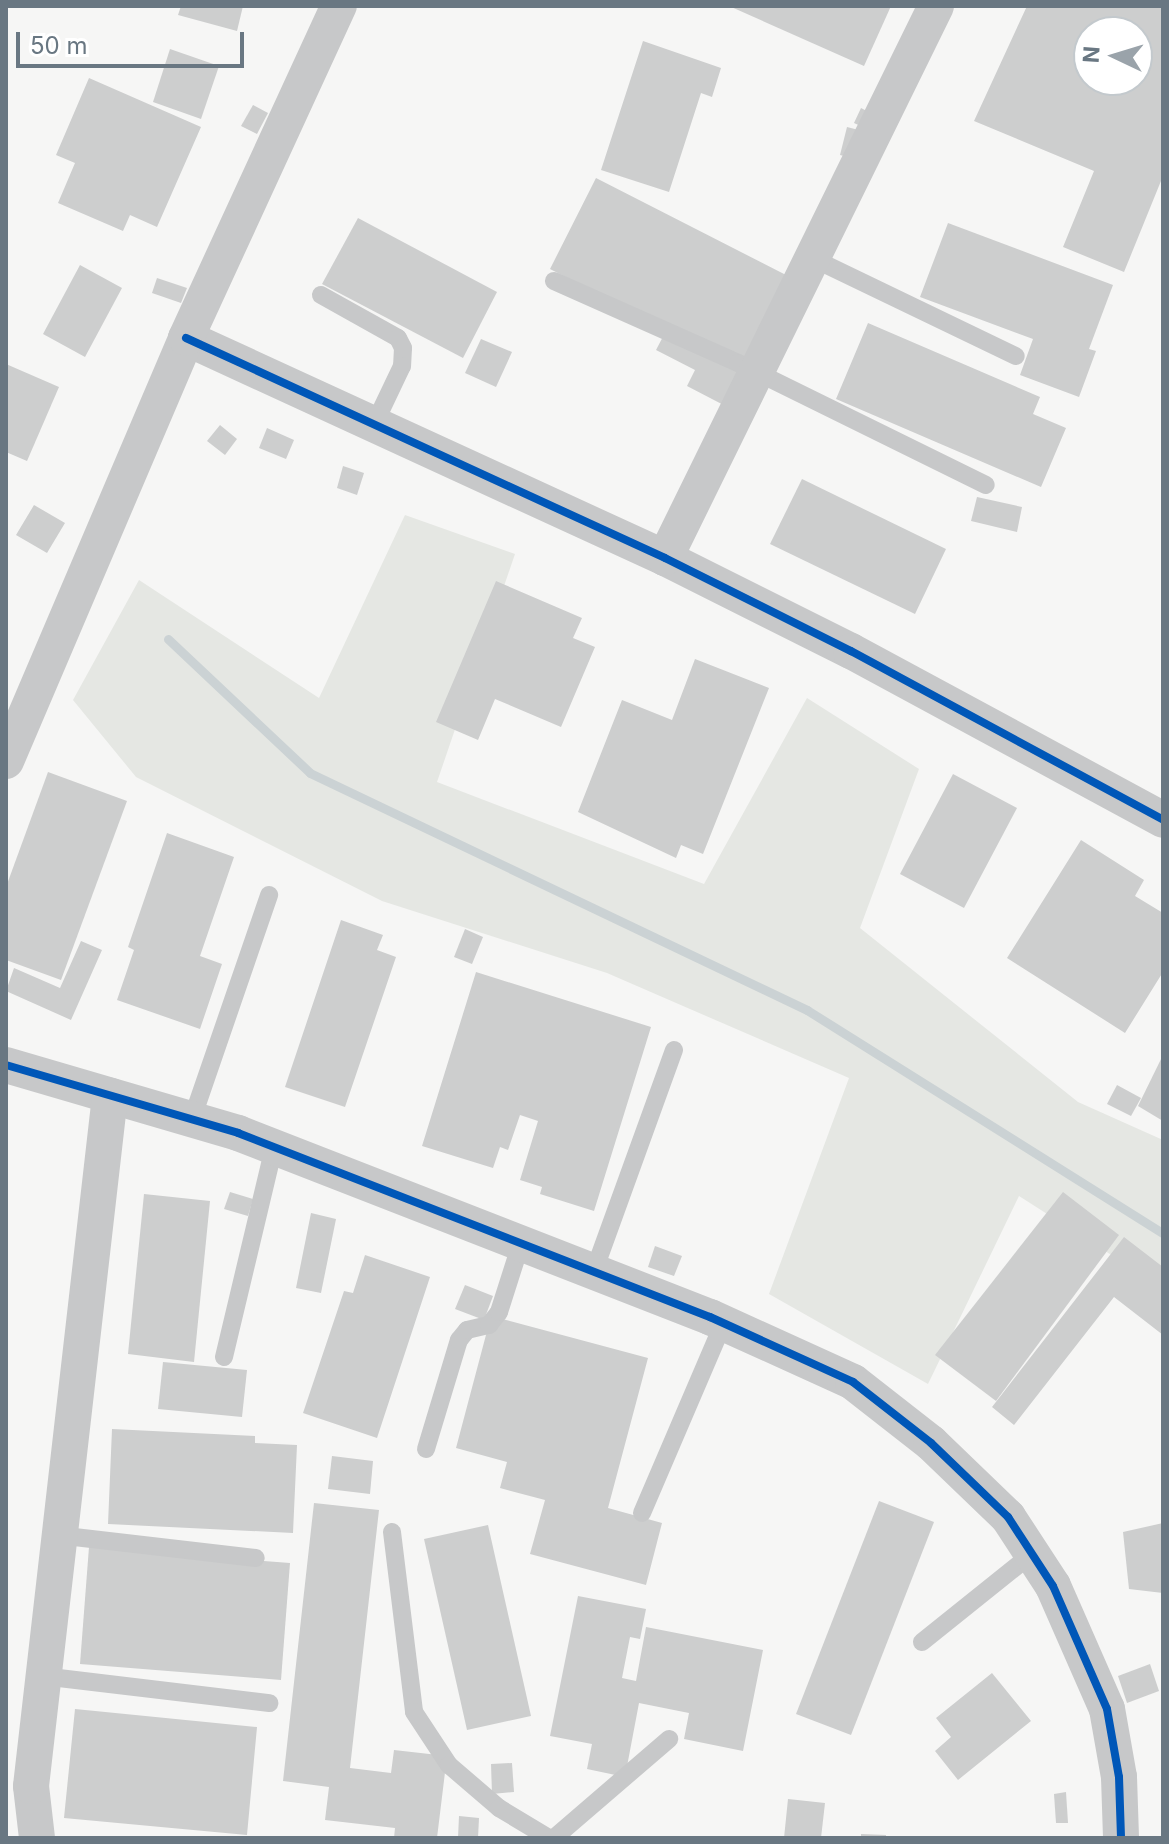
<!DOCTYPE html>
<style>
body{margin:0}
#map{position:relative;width:1169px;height:1844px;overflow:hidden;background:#f6f6f5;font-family:Inter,sans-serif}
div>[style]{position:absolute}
.green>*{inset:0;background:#e5e7e3}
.stream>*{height:9px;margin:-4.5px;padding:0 4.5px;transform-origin:4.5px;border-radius:4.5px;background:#cbd2d4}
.building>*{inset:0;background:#cdcece}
.lane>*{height:18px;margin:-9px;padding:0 9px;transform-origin:9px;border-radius:9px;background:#c7c8c9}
.street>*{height:36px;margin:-18px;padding:0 18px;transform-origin:18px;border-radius:18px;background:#c7c8c9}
.cycleway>*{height:8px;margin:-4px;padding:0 4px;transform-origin:4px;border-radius:4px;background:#0057b8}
span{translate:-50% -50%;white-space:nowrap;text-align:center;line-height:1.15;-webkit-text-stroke:8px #fff;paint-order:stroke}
.frame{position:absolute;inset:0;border:8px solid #697782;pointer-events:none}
.north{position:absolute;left:1073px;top:16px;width:80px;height:80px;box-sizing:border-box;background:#fff;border:2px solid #c3c9cd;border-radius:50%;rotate:274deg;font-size:22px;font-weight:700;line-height:32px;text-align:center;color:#697782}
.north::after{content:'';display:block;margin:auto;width:28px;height:36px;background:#9aa3aa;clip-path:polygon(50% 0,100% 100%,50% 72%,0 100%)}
.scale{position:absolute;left:16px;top:32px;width:228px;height:36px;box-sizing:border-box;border:4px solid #697782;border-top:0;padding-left:10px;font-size:24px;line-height:28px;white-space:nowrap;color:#697782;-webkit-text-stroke:6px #fff;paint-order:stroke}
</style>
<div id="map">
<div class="green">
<i style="clip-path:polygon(405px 515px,515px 554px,437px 782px,704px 884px,807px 698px,919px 769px,860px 928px,1078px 1102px,1163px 1140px,1163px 1288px,1019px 1196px,928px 1384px,769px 1294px,849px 1078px,607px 973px,382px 901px,136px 777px,73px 700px,139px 580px,319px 698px)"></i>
</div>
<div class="stream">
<i style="left:168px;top:639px;width:195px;rotate:43.3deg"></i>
<i style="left:310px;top:773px;width:551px;rotate:25.49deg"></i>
<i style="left:807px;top:1010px;width:420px;rotate:32.1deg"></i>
</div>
<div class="building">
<i style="clip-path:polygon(181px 6px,243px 6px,237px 31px,178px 15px)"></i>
<i style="clip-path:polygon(729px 6px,891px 6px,864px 66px)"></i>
<i style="clip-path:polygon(evenodd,1027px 6px,1163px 6px,1163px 176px,1124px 272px,1063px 247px,1094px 171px,974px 121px,1027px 6px,1089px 32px,1137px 32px,1137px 80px,1089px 80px,1089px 32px)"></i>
<i style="clip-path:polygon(643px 41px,721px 68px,712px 97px,701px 93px,669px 192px,601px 170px)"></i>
<i style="clip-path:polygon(170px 49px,219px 66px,201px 119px,153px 102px)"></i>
<i style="clip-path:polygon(89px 78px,201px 127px,157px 227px,130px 215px,123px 231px,58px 203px,75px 163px,56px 155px)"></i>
<i style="clip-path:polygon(253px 105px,268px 113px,257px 134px,241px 126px)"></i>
<i style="clip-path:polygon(861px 108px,882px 119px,876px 133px,854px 123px)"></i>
<i style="clip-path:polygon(847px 127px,874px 134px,867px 162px,840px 155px)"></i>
<i style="clip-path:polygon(596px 178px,786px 275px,737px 412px,687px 386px,695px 370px,656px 350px,667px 329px,550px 269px)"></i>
<i style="clip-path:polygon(358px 218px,497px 292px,463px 358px,322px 284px)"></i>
<i style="clip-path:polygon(948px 223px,1113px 285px,1089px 349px,1096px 351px,1079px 397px,1020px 375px,1033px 339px,920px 297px)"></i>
<i style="clip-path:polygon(80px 265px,122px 288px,85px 357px,43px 334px)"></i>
<i style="clip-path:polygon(157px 278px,187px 288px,181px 303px,152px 293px)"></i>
<i style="clip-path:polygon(868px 323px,1040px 397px,1033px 414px,1066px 428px,1041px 487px,836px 399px)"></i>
<i style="clip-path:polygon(481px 339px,512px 352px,496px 387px,465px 373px)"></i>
<i style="clip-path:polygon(6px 364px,59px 387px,27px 461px,6px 452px)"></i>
<i style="clip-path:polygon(220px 425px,237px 439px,225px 455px,207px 441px)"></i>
<i style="clip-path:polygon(267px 428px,294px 440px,286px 459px,259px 448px)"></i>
<i style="clip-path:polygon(343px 466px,364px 473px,357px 495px,337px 488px)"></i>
<i style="clip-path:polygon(802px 479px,946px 549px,915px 614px,770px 544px)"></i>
<i style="clip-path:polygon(977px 497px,1022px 507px,1017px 532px,971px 521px)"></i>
<i style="clip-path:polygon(34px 505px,65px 523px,47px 553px,16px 535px)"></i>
<i style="clip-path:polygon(496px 581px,582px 618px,573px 638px,595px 647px,561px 727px,495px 699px,478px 740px,436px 722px)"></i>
<i style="clip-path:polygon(695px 659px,769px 688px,703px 854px,681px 845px,676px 858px,578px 812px,622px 700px,672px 720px)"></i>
<i style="clip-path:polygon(48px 772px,127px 801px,61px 980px,6px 960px,6px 887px)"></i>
<i style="clip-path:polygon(953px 774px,1017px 808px,964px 908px,900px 874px)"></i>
<i style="clip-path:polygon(167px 833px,234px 857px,200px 956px,222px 964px,200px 1029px,117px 1000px,134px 950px,128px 947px)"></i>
<i style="clip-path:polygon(1081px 840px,1144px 880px,1135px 896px,1163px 913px,1163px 972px,1125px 1033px,1007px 958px)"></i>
<i style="clip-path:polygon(341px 920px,383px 935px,377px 950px,396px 957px,345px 1107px,285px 1087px)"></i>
<i style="clip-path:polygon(465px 929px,483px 937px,472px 964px,454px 957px)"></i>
<i style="clip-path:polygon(81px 941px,102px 950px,71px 1020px,6px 991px,14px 968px,60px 988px)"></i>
<i style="clip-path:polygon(476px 972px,651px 1027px,594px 1211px,540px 1194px,542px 1187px,520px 1180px,538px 1121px,520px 1115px,508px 1150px,500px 1147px,493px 1168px,422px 1146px)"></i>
<i style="clip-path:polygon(1163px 1055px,1163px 1121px,1138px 1106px)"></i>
<i style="clip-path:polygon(1117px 1085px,1141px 1098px,1131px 1116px,1107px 1104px)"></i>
<i style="clip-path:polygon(230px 1192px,253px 1199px,248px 1216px,224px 1209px)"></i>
<i style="clip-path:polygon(1063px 1192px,1119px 1235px,996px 1401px,935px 1355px)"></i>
<i style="clip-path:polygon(144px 1194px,210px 1201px,194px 1362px,128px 1354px)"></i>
<i style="clip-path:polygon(311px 1213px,336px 1219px,321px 1293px,296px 1288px)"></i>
<i style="clip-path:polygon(1124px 1237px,1163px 1267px,1163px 1335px,1114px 1297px,1014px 1425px,992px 1407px)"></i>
<i style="clip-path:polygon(655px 1246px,682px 1256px,674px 1276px,648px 1267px)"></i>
<i style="clip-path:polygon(365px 1255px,430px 1277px,377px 1438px,303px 1413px,344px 1291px,353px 1293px)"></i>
<i style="clip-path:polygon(465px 1285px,493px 1296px,484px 1320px,455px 1309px)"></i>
<i style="clip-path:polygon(491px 1316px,648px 1358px,608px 1508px,662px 1523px,646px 1585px,530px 1554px,545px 1500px,500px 1488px,507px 1462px,456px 1448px)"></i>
<i style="clip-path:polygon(163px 1362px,247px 1370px,242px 1417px,158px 1409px)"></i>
<i style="clip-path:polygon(112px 1429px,255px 1436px,255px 1443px,297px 1445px,293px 1533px,108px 1524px)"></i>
<i style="clip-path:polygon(332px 1456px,373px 1461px,370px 1494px,328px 1489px)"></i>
<i style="clip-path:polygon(879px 1501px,934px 1522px,851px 1735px,796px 1714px)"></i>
<i style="clip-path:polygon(314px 1503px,379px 1510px,350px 1768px,391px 1773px,394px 1750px,447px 1756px,437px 1838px,394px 1838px,395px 1828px,325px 1820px,329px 1787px,283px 1781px)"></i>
<i style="clip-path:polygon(1163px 1523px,1163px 1593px,1129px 1589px,1123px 1532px)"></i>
<i style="clip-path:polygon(488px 1525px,531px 1716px,467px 1730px,424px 1539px)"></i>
<i style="clip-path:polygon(89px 1547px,290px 1563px,281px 1680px,80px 1664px)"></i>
<i style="clip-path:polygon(578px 1596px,646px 1609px,640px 1639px,630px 1637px,622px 1678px,636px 1681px,646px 1627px,763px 1650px,743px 1751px,684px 1739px,689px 1713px,639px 1703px,625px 1777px,587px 1769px,592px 1744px,550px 1736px)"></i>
<i style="clip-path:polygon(1150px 1664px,1159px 1691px,1127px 1703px,1118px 1676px)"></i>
<i style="clip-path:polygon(992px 1673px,1031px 1721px,958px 1780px,935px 1751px,951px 1737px,936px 1718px)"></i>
<i style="clip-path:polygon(75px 1709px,257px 1727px,247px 1835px,64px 1818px)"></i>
<i style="clip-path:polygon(512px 1763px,514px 1792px,492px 1794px,491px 1764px)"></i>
<i style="clip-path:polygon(1066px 1792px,1068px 1823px,1056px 1823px,1054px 1794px)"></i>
<i style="clip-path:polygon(788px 1799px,825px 1803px,821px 1838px,784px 1838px)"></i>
<i style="clip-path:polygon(459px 1816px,479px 1818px,478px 1838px,458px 1838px)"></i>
<i style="clip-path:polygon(861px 1834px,886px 1835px,886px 1838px,861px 1838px)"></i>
</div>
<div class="lane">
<i style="left:812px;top:258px;width:226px;rotate:25.7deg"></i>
<i style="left:554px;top:281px;width:201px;rotate:24deg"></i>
<i style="left:738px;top:363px;width:276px;rotate:26.2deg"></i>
<i style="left:321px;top:295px;width:88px;rotate:29.2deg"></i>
<i style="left:398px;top:338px;width:11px;rotate:63deg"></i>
<i style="left:403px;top:348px;width:18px;rotate:93deg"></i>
<i style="left:402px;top:366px;width:65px;rotate:115.4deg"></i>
<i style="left:192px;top:1119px;width:237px;rotate:-71deg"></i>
<i style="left:594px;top:1271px;width:235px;rotate:-70.1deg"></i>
<i style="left:224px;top:1357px;width:216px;rotate:-76.6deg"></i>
<i style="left:426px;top:1449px;width:114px;rotate:-73.2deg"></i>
<i style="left:459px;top:1340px;width:13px;rotate:-51deg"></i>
<i style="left:467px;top:1330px;width:23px;rotate:-13deg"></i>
<i style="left:489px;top:1325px;width:16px;rotate:-52deg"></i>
<i style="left:499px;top:1312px;width:72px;rotate:-72.3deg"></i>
<i style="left:642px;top:1513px;width:208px;rotate:-66.8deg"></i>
<i style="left:392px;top:1532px;width:181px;rotate:83deg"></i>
<i style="left:414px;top:1712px;width:64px;rotate:56.6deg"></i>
<i style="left:449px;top:1765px;width:66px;rotate:40.7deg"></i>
<i style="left:499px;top:1808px;width:58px;rotate:31deg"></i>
<i style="left:57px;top:1535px;width:200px;rotate:6.6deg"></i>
<i style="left:922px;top:1642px;width:141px;rotate:-38.7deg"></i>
<i style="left:42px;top:1676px;width:229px;rotate:6.8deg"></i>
<i style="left:554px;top:1838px;width:152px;rotate:-40.7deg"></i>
</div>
<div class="street">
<i style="left:186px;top:338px;width:527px;rotate:24.67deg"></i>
<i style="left:665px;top:558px;width:208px;rotate:26.6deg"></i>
<i style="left:851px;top:651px;width:355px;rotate:28.4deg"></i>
<i style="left:665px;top:558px;width:615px;rotate:-63.85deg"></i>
<i style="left:6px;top:761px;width:460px;rotate:-66.9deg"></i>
<i style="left:186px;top:338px;width:366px;rotate:-65.3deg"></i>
<i style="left:6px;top:1065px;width:242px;rotate:16.3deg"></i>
<i style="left:238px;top:1133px;width:507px;rotate:21.3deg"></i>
<i style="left:710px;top:1317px;width:157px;rotate:24.4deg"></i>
<i style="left:853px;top:1382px;width:99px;rotate:38deg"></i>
<i style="left:931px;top:1443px;width:107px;rotate:43.9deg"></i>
<i style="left:1008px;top:1517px;width:82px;rotate:56.9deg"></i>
<i style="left:1053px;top:1586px;width:134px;rotate:66.3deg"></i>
<i style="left:1107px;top:1709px;width:69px;rotate:80deg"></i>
<i style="left:1119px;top:1777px;width:61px;rotate:88.1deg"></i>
<i style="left:37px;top:1838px;width:52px;rotate:-96.6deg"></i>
<i style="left:31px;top:1786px;width:695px;rotate:-83.47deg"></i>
</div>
<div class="cycleway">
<i style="left:186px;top:338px;width:527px;rotate:24.67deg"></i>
<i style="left:665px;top:558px;width:208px;rotate:26.6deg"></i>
<i style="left:851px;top:651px;width:355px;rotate:28.4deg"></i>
<i style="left:6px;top:1065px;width:242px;rotate:16.3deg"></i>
<i style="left:238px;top:1133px;width:507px;rotate:21.3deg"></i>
<i style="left:710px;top:1317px;width:157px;rotate:24.4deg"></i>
<i style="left:853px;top:1382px;width:99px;rotate:38deg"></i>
<i style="left:931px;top:1443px;width:107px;rotate:43.9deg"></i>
<i style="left:1008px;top:1517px;width:82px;rotate:56.9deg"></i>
<i style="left:1053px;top:1586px;width:134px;rotate:66.3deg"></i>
<i style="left:1107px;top:1709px;width:69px;rotate:80deg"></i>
<i style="left:1119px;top:1777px;width:61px;rotate:88.1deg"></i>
</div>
<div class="frame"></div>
<div class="north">N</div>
<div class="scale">50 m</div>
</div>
